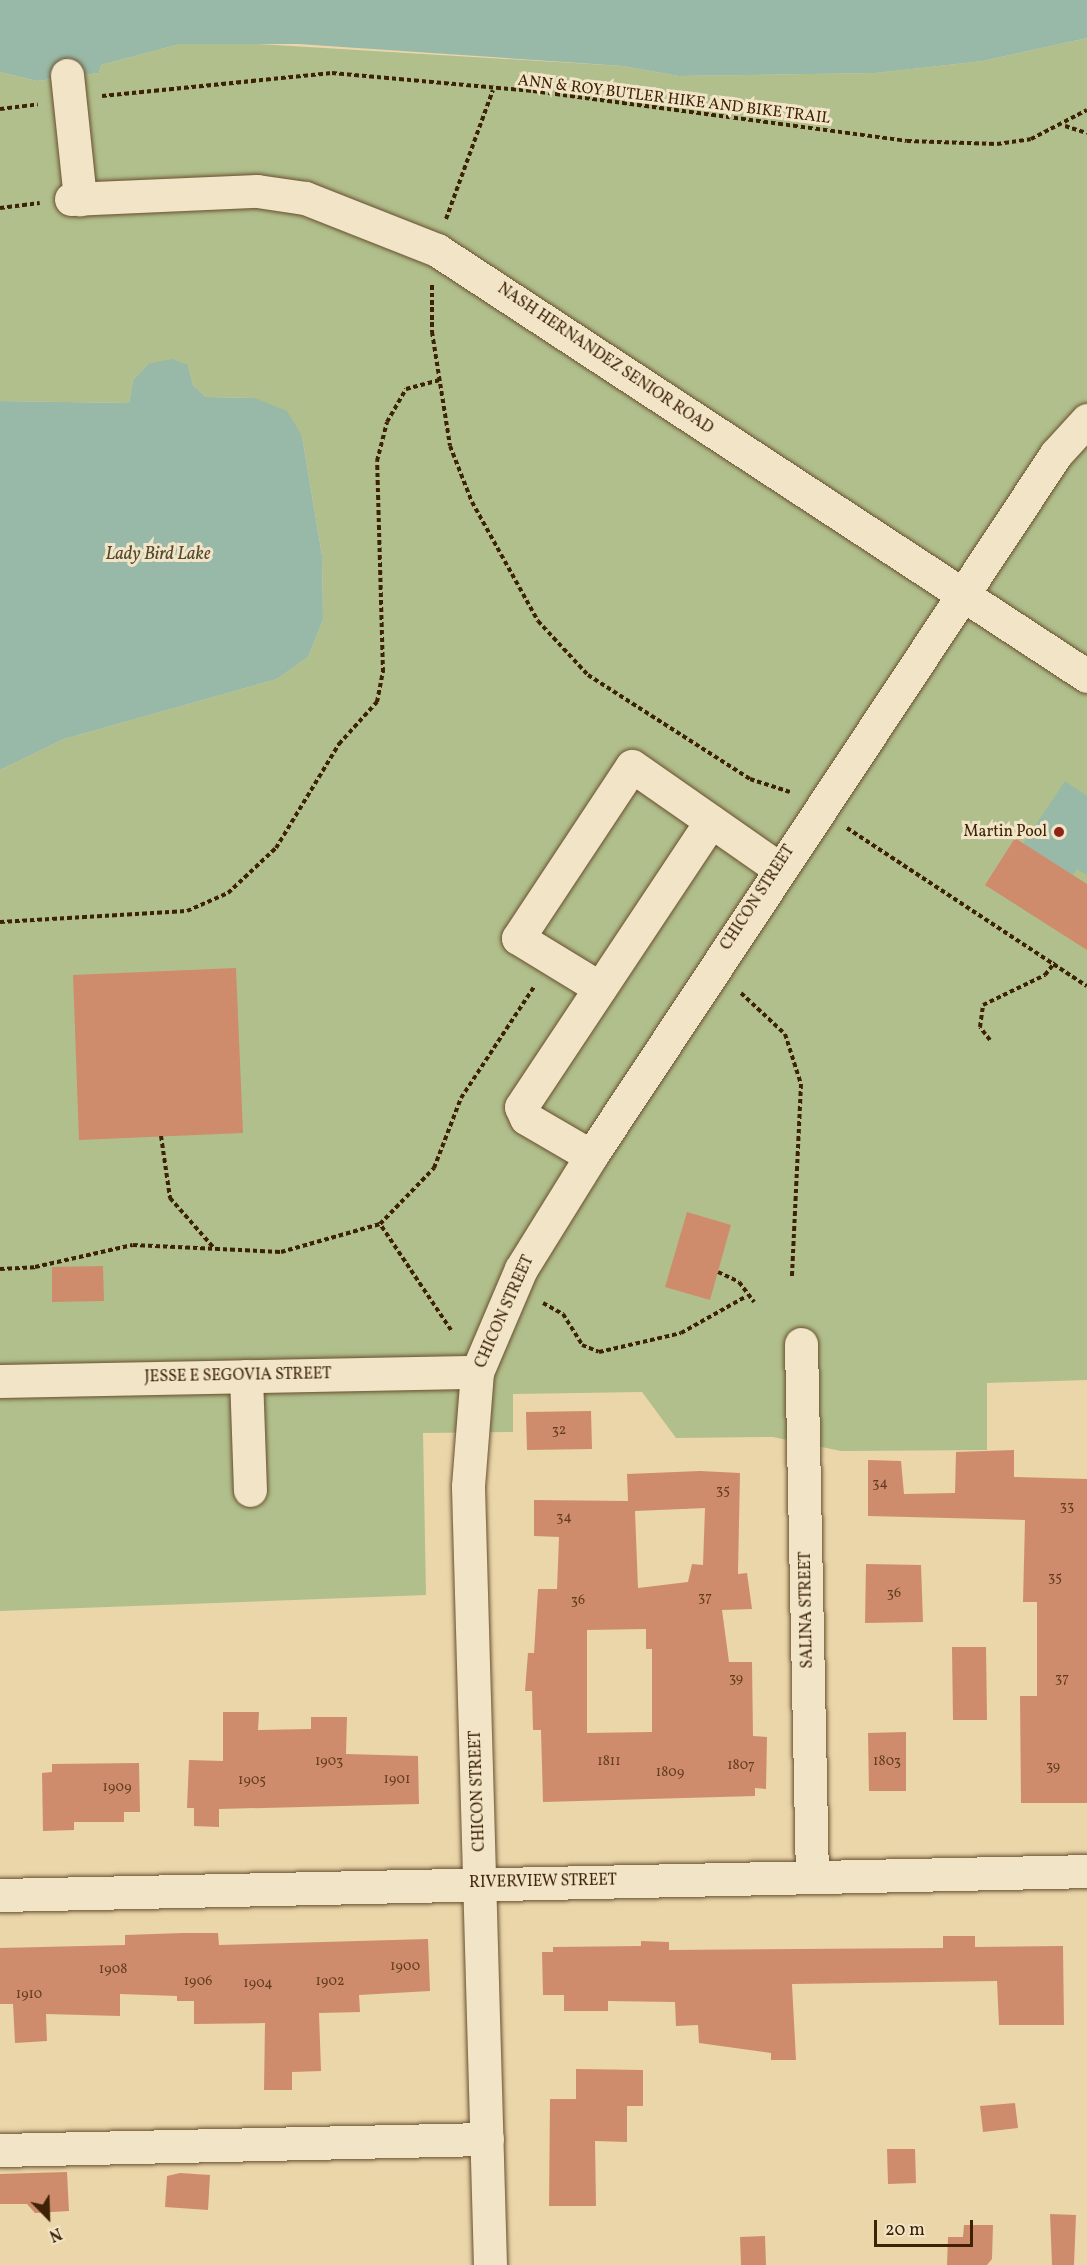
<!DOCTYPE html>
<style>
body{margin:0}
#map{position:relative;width:1087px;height:2265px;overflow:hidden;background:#ead6a9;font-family:Vollkorn,serif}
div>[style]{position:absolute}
.green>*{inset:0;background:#b1bf8c}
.water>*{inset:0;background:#98b9a7}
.building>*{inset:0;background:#cf8c6c}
.path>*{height:4px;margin-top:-2px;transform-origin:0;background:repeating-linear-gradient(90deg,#3d2205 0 4.5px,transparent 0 7.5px)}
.roads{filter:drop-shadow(0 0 2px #684f2e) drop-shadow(0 0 2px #684f2e)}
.minor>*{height:33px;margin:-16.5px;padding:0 16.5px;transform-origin:16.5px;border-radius:16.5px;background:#f1e4c7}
.dots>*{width:16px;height:16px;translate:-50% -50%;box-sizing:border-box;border:3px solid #f1e4c7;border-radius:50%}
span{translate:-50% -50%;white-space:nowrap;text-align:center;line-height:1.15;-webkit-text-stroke:6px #f1e4c7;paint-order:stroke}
.number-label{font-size:14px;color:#623c1f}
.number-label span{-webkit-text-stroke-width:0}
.street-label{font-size:16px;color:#3d2205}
.poi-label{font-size:16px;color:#3d2205}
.right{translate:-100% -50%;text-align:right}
.water-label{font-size:18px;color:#54482e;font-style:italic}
.north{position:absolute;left:18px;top:2187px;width:60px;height:60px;-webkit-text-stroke:4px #f1e4c7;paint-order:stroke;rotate:157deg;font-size:16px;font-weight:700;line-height:24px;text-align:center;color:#3d2205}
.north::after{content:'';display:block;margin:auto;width:21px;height:27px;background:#3d2205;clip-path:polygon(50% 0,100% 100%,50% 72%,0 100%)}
.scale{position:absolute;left:874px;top:2220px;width:99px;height:27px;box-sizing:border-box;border:3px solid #3d2205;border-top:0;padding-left:8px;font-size:18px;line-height:21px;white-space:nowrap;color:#3d2205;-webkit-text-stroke:4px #f1e4c7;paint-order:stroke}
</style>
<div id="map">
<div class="green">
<i style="clip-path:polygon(1087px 38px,1087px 1380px,987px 1383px,987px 1450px,841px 1451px,773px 1437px,676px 1438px,642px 1392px,513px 1394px,513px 1432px,423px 1433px,426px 1595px,0 1611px,0 770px,64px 739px,277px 679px,308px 657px,323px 620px,322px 555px,302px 436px,255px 398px,206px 397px,193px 385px,188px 365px,148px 364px,133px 380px,129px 403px,0 401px,0 72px,37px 81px,99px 73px,101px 65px,180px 44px,240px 43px,623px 66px,678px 76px,876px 73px,983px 61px)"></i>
</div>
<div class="water">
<i style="clip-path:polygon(0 0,1087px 0,1087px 38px,983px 61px,876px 73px,678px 76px,623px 66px,298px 44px,180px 44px,101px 65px,99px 73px,37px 81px,0 72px)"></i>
<i style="clip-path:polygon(172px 359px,188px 365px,193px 385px,206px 397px,255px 398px,287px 411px,302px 436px,322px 555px,323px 620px,308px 657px,277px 679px,64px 739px,0 770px,0 401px,129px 403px,133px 380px,148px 364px)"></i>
<i style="clip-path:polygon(1065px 781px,1087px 796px,1087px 875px,1077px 869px,1056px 900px,1007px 868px)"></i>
</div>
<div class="building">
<i style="clip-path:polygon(1015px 838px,1087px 884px,1087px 950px,985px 885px)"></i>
<i style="clip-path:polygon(236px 968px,243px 1133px,79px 1140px,73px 975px)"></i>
<i style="clip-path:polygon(687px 1212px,731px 1225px,710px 1300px,665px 1287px)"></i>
<i style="clip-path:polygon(103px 1266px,104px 1301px,52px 1302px,52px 1267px)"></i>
<i style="clip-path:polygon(591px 1411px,592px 1449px,527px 1450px,526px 1412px)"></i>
<i style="clip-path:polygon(1014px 1450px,1014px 1477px,1087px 1479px,1087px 1803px,1021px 1803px,1020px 1696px,1037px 1696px,1037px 1602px,1023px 1602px,1025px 1520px,868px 1516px,868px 1460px,901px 1461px,904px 1494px,955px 1493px,956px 1452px)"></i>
<i style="clip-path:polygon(evenodd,700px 1471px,740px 1473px,738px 1574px,747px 1573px,752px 1609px,722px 1610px,729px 1662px,752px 1662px,753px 1736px,767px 1737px,766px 1789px,755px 1788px,755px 1796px,543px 1802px,541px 1730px,533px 1730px,532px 1691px,525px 1691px,528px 1653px,534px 1653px,538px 1589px,557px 1589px,559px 1537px,534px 1536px,534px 1500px,628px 1501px,627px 1474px,700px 1471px,705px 1508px,703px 1565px,692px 1564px,688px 1582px,638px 1588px,635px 1511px,705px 1508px,700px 1471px,646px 1629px,646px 1649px,652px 1649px,652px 1732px,587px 1733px,587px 1630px,646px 1629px)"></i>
<i style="clip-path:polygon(866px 1564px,921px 1565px,923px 1622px,865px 1623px)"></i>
<i style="clip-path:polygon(952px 1647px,986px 1647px,987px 1720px,953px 1720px)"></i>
<i style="clip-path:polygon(223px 1712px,259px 1712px,258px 1730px,311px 1729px,311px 1717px,347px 1717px,346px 1754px,418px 1756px,419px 1804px,219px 1809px,219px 1827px,194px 1826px,194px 1808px,187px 1808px,189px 1760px,223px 1761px)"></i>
<i style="clip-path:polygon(906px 1732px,906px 1791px,869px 1791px,868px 1733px)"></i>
<i style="clip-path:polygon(139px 1763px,140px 1812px,124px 1812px,124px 1822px,74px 1822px,74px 1830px,43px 1831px,42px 1773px,52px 1772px,52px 1764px)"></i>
<i style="clip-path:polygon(183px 1933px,218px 1933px,219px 1945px,428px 1939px,430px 1991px,359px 1995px,360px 2012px,319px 2013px,321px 2071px,292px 2072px,292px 2090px,264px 2090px,265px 2023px,194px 2024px,194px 2001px,177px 2001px,177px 1996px,120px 1994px,120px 2016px,46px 2014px,47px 2041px,15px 2043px,13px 2004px,0 2004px,0 1948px,125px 1945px,125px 1935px)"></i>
<i style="clip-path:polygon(943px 1936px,975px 1936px,975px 1947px,1063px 1946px,1064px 2025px,999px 2025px,997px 1981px,792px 1984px,796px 2060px,771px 2060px,771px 2053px,699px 2043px,698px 2025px,676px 2026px,675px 2002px,608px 2001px,608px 2011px,564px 2011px,564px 1995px,543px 1995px,542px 1952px,553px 1952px,553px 1947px,641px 1946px,641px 1941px,669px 1942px,669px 1950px,943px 1948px)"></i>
<i style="clip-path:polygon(576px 2069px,643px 2070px,643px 2106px,627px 2106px,627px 2142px,595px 2141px,596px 2206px,549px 2206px,550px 2099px,576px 2099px)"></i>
<i style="clip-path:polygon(1015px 2103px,1018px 2128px,983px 2132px,980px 2106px)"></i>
<i style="clip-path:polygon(887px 2149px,915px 2149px,916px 2183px,888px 2184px)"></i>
<i style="clip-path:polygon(67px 2172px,69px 2211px,35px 2213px,27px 2204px,0 2204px,0 2174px)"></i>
<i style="clip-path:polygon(180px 2173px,210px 2175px,208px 2210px,165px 2207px,167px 2176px)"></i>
<i style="clip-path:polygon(1050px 2214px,1076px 2215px,1074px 2265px,1052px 2265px)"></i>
<i style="clip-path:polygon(964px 2225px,993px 2225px,992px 2259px,987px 2265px,947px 2265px,948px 2237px,963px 2237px)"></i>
<i style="clip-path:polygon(765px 2236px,766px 2265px,741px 2265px,740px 2237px)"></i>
</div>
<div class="path">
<i style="left:102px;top:96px;width:231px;rotate:-5.7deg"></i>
<i style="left:332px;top:73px;width:202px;rotate:5.1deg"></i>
<i style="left:533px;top:91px;width:377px;rotate:7.6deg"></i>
<i style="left:907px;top:141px;width:90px;rotate:1.9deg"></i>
<i style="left:997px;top:144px;width:34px;rotate:-8deg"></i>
<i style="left:1031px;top:139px;width:63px;rotate:-27.4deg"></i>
<i style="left:0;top:109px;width:38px;rotate:-7deg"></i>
<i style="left:1065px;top:126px;width:23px;rotate:18deg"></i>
<i style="left:0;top:208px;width:40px;rotate:-7.1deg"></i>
<i style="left:446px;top:219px;width:137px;rotate:-70deg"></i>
<i style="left:432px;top:285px;width:47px;rotate:90deg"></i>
<i style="left:432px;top:332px;width:115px;rotate:81deg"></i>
<i style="left:450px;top:446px;width:60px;rotate:68.6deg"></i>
<i style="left:472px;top:502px;width:136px;rotate:61deg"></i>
<i style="left:538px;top:621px;width:74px;rotate:47.2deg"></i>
<i style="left:588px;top:675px;width:193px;rotate:32.7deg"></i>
<i style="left:750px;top:779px;width:42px;rotate:18deg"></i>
<i style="left:847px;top:828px;width:287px;rotate:33.4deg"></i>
<i style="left:0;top:922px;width:187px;rotate:-3.4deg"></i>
<i style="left:187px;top:911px;width:45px;rotate:-23.7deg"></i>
<i style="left:228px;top:893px;width:66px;rotate:-43.2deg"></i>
<i style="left:276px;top:848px;width:122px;rotate:-58.8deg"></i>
<i style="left:339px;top:744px;width:57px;rotate:-47.9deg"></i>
<i style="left:377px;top:702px;width:31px;rotate:-79deg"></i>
<i style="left:383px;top:672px;width:211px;rotate:-91.6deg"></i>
<i style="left:377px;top:461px;width:40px;rotate:-75.6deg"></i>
<i style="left:387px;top:422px;width:38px;rotate:-60deg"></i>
<i style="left:406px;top:389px;width:34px;rotate:-15deg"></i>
<i style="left:741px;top:993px;width:60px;rotate:43deg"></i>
<i style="left:785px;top:1034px;width:52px;rotate:72.3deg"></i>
<i style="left:801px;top:1084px;width:194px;rotate:92.7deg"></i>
<i style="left:990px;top:1040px;width:16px;rotate:-128deg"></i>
<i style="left:980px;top:1027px;width:22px;rotate:-82deg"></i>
<i style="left:983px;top:1005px;width:69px;rotate:-25.8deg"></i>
<i style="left:1045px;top:975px;width:16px;rotate:-52deg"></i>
<i style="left:161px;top:1136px;width:63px;rotate:81.7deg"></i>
<i style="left:170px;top:1198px;width:65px;rotate:48.7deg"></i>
<i style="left:0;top:1269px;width:35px;rotate:-3deg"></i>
<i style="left:35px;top:1267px;width:100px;rotate:-12.7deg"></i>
<i style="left:133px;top:1245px;width:148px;rotate:2.7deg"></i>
<i style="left:281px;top:1252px;width:103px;rotate:-15.8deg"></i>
<i style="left:718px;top:1272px;width:23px;rotate:25deg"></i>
<i style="left:739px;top:1282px;width:25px;rotate:53deg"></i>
<i style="left:543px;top:1303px;width:23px;rotate:29deg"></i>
<i style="left:563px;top:1314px;width:36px;rotate:58deg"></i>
<i style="left:582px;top:1345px;width:18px;rotate:22deg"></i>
<i style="left:599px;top:1352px;width:84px;rotate:-13deg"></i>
<i style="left:681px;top:1333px;width:73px;rotate:-29.4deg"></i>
<i style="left:451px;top:1330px;width:128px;rotate:-123.8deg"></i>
<i style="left:380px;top:1224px;width:78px;rotate:-46deg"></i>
<i style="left:434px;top:1168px;width:75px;rotate:-68.9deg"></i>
<i style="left:461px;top:1098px;width:133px;rotate:-56.7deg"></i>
</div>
<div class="roads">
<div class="minor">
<i style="left:67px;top:75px;width:125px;rotate:84deg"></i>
<i style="left:71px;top:199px;width:186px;rotate:-2.5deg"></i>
<i style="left:257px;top:191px;width:49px;rotate:8.3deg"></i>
<i style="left:305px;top:198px;width:142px;rotate:21.5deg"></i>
<i style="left:437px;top:250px;width:777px;rotate:33.24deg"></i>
<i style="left:600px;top:988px;width:96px;rotate:-148.6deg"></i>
<i style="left:518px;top:938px;width:206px;rotate:-56.5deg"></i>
<i style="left:632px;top:766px;width:178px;rotate:34.9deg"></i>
<i style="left:591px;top:1156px;width:75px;rotate:-149.7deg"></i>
<i style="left:526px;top:1118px;width:12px;rotate:-114deg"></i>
<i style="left:521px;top:1107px;width:343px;rotate:-56.4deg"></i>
<i style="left:801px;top:1344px;width:533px;rotate:88.82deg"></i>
<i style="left:246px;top:1376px;width:114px;rotate:88deg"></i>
<i style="left:0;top:1381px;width:477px;rotate:-1.1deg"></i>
<i style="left:0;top:1895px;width:1087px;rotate:-1.26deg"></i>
<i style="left:0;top:2150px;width:487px;rotate:-1.3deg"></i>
<i style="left:490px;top:2265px;width:779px;rotate:-91.62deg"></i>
<i style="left:468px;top:1486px;width:114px;rotate:-85.5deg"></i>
<i style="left:477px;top:1372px;width:112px;rotate:-66.9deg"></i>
<i style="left:521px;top:1269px;width:133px;rotate:-58.2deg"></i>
<i style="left:591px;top:1156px;width:842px;rotate:-56.48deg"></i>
<i style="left:1056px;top:454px;width:46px;rotate:-47.6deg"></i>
</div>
</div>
<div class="dots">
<i style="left:1059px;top:832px;background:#8f2418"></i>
</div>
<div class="number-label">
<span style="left:559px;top:1431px">32</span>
<span style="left:880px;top:1484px">34</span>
<span style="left:723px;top:1491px">35</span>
<span style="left:1067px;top:1507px">33</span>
<span style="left:564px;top:1518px">34</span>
<span style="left:1055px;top:1578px">35</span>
<span style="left:894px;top:1594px">36</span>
<span style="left:705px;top:1598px">37</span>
<span style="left:578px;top:1601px">36</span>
<span style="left:736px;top:1679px">39</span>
<span style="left:1062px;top:1679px">37</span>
<span style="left:329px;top:1762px">1903</span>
<span style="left:609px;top:1762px">1811</span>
<span style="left:887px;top:1762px">1803</span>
<span style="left:741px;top:1766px">1807</span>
<span style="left:1053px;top:1767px">39</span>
<span style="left:670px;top:1773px">1809</span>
<span style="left:397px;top:1780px">1901</span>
<span style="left:252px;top:1781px">1905</span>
<span style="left:117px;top:1788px">1909</span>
<span style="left:405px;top:1967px">1900</span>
<span style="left:113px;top:1970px">1908</span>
<span style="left:198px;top:1982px">1906</span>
<span style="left:330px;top:1982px">1902</span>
<span style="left:258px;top:1984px">1904</span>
<span style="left:29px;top:1995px">1910</span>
</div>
<div class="street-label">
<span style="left:674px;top:100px;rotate:7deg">ANN &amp; ROY BUTLER HIKE AND BIKE TRAIL</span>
<span style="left:605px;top:359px;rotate:34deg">NASH HERNANDEZ SENIOR ROAD</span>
<span style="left:758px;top:898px;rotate:-57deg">CHICON STREET</span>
<span style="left:505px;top:1312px;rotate:-66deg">CHICON STREET</span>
<span style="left:238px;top:1376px;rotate:-1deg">JESSE E SEGOVIA STREET</span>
<span style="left:807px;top:1610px;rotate:-91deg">SALINA STREET</span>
<span style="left:478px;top:1791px;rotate:-92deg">CHICON STREET</span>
<span style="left:543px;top:1882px;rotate:-1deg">RIVERVIEW STREET</span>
</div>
<div class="poi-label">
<span class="right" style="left:1047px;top:832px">Martin Pool</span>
</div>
<div class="water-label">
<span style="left:158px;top:555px">Lady Bird Lake</span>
</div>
<div class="north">N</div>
<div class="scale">20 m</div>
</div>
